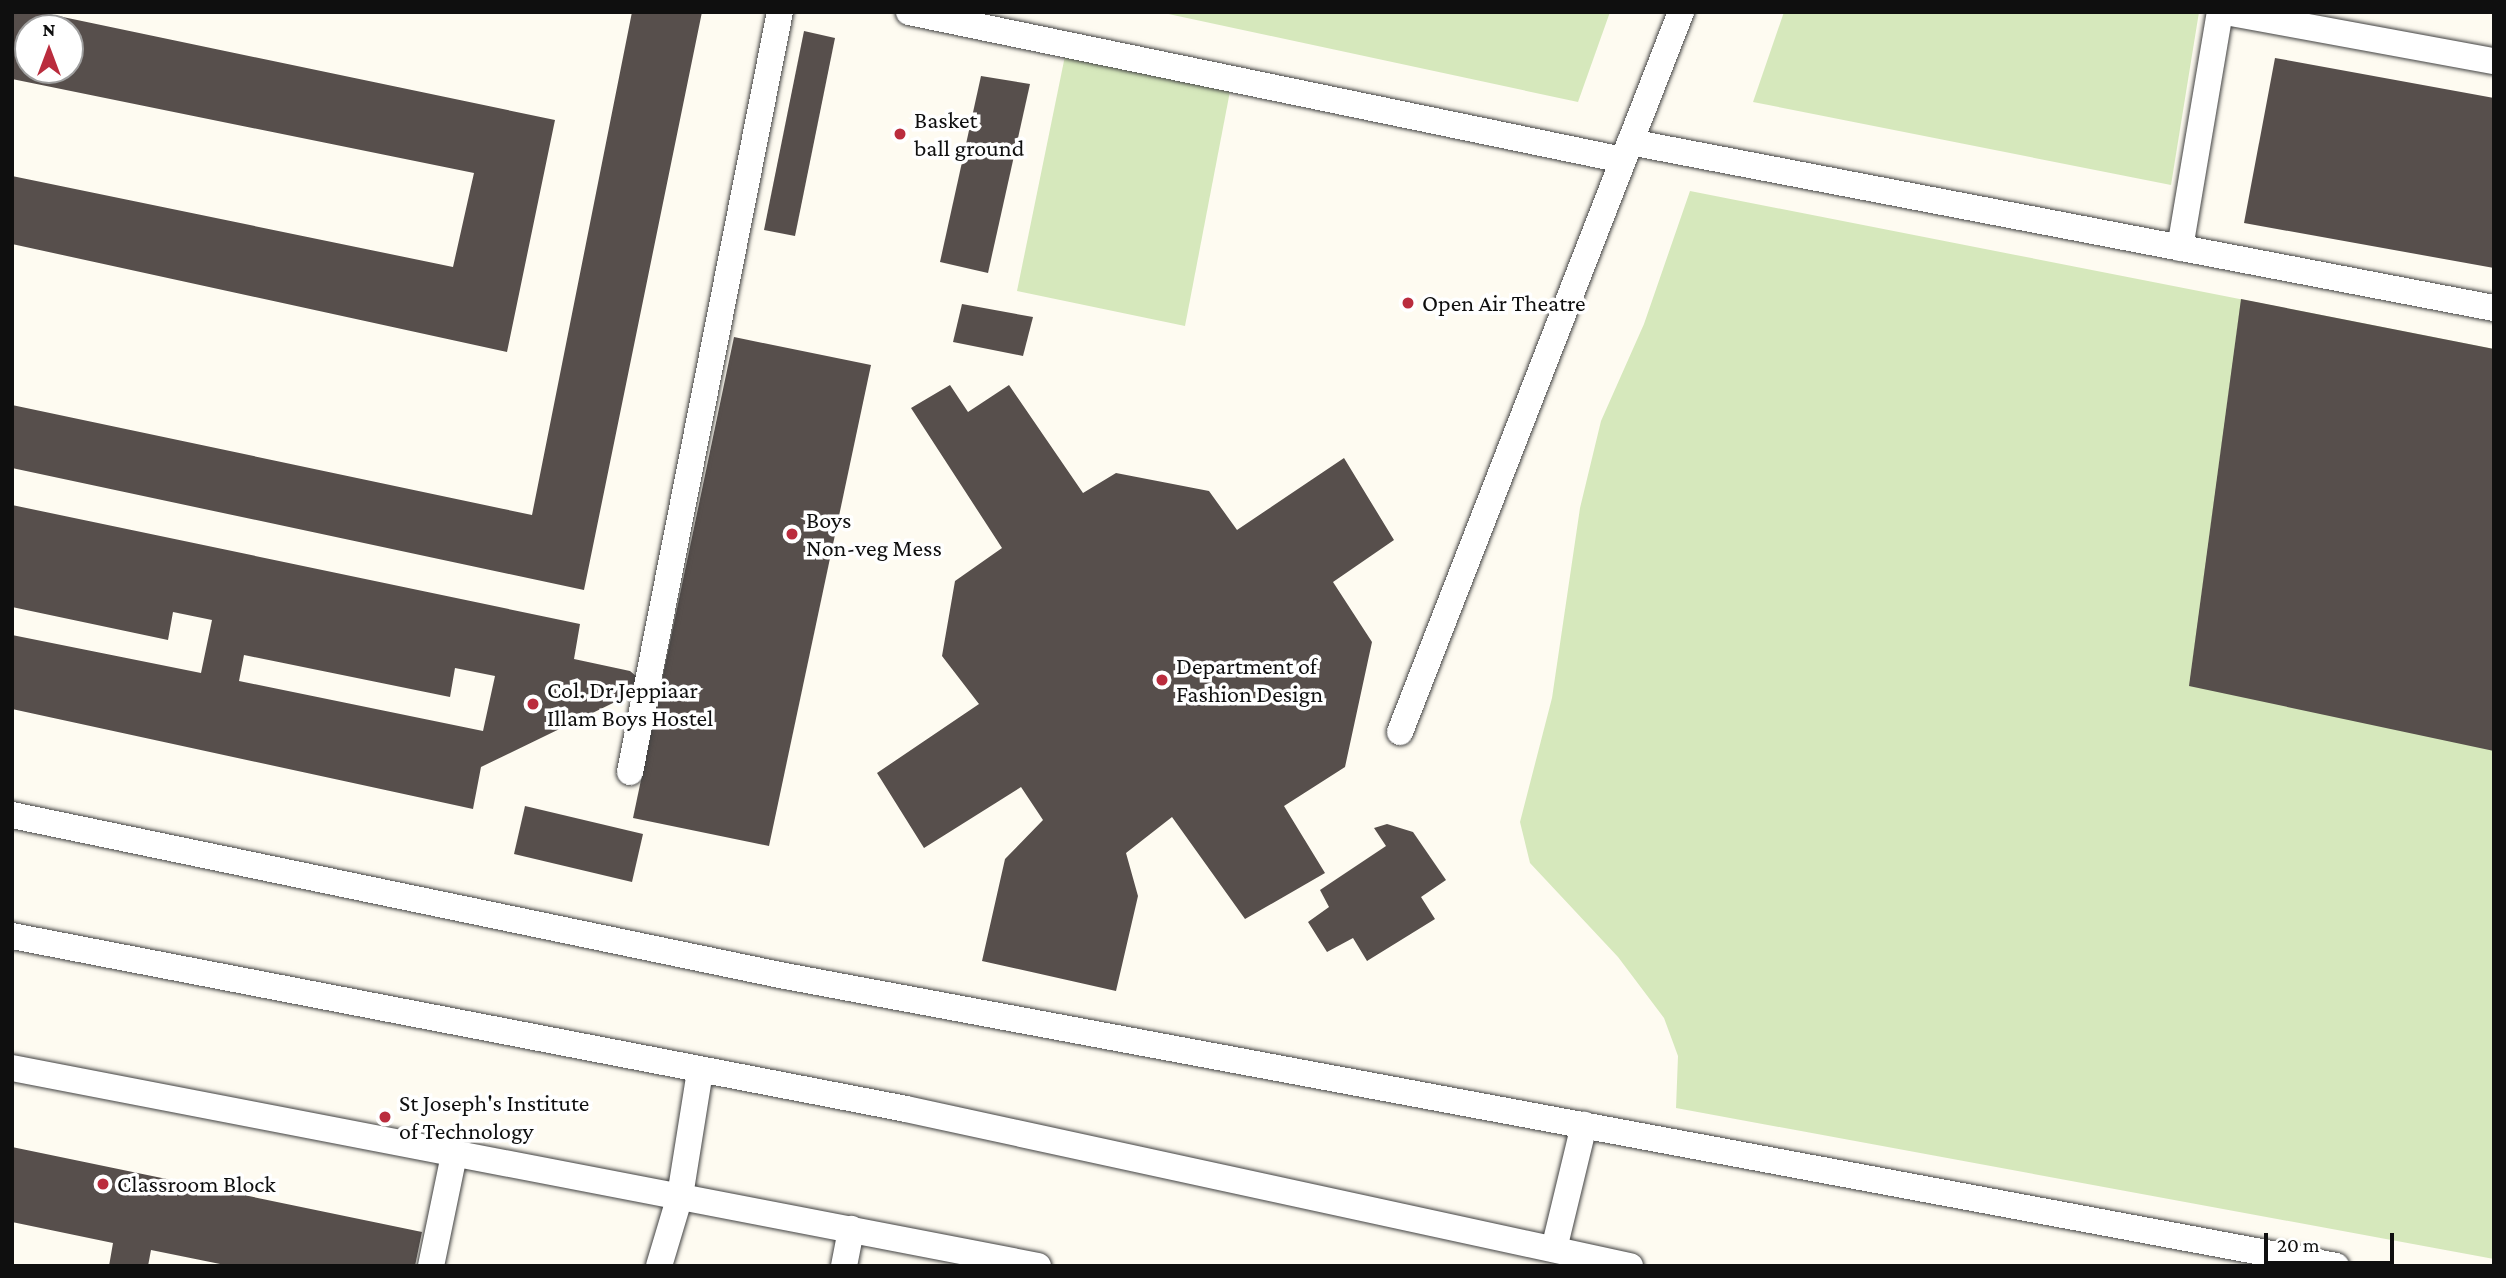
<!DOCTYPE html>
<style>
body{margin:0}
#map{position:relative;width:2506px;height:1278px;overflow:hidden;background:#fefbf1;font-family:"Crimson Pro",serif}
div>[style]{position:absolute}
.green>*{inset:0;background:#d6e8bc}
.building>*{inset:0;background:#574f4c}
.roads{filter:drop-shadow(0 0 2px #424242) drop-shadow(0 0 2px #424242)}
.service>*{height:26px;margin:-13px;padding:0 13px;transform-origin:13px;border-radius:13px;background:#fff}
.dots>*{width:19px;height:19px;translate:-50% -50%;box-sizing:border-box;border:4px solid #fff;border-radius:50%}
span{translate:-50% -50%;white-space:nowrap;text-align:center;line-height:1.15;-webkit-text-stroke:7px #fff;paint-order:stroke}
.poi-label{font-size:24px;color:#0f0f0f}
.left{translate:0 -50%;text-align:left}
.frame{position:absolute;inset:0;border:14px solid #0f0f0f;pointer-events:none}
.north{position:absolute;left:14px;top:14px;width:70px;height:70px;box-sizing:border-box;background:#fff;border:2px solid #9f9f9f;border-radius:50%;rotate:0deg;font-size:19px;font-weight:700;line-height:28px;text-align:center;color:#0f0f0f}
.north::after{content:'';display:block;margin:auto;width:24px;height:32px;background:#ba2c3d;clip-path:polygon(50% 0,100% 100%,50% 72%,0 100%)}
.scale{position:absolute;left:2264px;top:1233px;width:130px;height:32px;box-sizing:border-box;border:4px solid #0f0f0f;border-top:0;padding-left:9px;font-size:21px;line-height:24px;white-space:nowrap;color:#0f0f0f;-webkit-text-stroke:5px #fff;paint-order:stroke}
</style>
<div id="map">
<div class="green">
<i style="clip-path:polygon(1159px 12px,1610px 12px,1578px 102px)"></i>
<i style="clip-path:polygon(1784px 12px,2199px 12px,2171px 185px,1753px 102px)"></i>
<i style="clip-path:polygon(1066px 51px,1231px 86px,1185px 326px,1017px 291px)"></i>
<i style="clip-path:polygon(1690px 191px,2494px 349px,2494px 1259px,1676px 1108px,1678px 1056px,1664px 1018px,1618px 957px,1530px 863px,1520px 822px,1552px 698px,1580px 508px,1601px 421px,1644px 324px)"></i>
</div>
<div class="building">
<i style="clip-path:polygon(evenodd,12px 12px,39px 12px,555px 120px,507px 352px,12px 244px,12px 176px,453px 267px,474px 173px,12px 79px,12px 12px,28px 28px,70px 28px,70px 70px,28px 70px,28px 28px)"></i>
<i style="clip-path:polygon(632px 12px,702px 12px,584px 590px,12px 468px,12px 405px,532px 515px)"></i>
<i style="clip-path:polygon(804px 31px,835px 38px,795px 236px,764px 230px)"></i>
<i style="clip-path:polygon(2275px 58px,2494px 98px,2494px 268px,2244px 223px)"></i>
<i style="clip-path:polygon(981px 76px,1030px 84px,988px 273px,940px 262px)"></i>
<i style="clip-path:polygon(2241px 299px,2494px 349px,2494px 751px,2189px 686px)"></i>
<i style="clip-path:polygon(962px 304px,1033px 317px,1023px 356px,953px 342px)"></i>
<i style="clip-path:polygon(734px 337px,871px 365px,769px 846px,633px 818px)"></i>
<i style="clip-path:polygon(950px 385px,968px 412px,1009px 385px,1083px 493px,1116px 473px,1209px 491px,1237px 530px,1344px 458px,1394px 540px,1333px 582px,1372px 642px,1345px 767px,1284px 806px,1325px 873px,1245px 919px,1172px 817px,1126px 853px,1138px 896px,1116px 991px,982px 961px,1005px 859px,1043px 820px,1021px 787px,924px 848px,877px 773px,979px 704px,942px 656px,955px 581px,1002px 548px,911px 408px)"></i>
<i style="clip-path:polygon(evenodd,12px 505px,580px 624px,574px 659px,630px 671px,648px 686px,481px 767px,473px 809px,12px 709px,12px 635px,201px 673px,212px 620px,173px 612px,168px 640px,12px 607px,12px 505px,244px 655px,450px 697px,455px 668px,495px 676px,483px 731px,239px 681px,244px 655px)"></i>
<i style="clip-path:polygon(525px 806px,643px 834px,632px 882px,514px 854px)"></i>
<i style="clip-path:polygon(1387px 824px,1413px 832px,1446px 880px,1421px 897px,1435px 919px,1367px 961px,1353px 938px,1327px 952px,1308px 922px,1329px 907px,1320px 890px,1386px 846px,1374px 828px)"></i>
<i style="clip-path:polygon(12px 1147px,422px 1232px,415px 1266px,230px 1266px,151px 1250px,148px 1266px,109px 1266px,113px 1243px,12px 1222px)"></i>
</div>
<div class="roads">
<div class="service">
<i style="left:909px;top:12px;width:729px;rotate:11.71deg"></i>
<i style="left:2226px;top:12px;width:272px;rotate:10.4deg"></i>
<i style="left:1630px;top:142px;width:880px;rotate:10.88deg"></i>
<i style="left:2180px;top:248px;width:239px;rotate:-80.4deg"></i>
<i style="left:1400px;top:732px;width:773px;rotate:-68.68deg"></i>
<i style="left:630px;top:772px;width:775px;rotate:-78.84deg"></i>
<i style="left:12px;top:815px;width:790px;rotate:11.77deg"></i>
<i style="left:785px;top:976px;width:1578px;rotate:10.59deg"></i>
<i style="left:12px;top:936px;width:911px;rotate:10.95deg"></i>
<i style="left:906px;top:1109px;width:741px;rotate:12.24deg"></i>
<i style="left:12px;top:1068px;width:1045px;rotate:10.92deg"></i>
<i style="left:1554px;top:1249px;width:128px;rotate:-76.4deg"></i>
<i style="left:431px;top:1266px;width:113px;rotate:-78.3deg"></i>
<i style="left:659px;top:1266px;width:73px;rotate:-73.3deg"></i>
<i style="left:680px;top:1196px;width:127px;rotate:-80.9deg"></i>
<i style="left:844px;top:1266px;width:38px;rotate:-79deg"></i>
</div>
</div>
<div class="dots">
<i style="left:900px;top:134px;background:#ba2c3d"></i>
<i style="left:1408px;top:303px;background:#ba2c3d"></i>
<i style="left:792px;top:534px;background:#ba2c3d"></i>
<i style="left:1162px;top:680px;background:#ba2c3d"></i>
<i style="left:533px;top:704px;background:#ba2c3d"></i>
<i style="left:385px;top:1117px;background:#ba2c3d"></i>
<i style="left:103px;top:1184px;background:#ba2c3d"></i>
</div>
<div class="poi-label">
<span class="left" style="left:914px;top:134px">Basket<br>ball ground</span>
<span class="left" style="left:1422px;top:303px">Open Air Theatre</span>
<span class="left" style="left:806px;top:534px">Boys<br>Non-veg Mess</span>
<span class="left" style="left:1176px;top:680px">Department of<br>Fashion Design</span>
<span class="left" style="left:547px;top:704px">Col. Dr Jeppiaar<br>Illam Boys Hostel</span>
<span class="left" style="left:399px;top:1117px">St Joseph's Institute<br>of Technology</span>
<span class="left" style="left:117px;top:1184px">Classroom Block</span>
</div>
<div class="frame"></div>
<div class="north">N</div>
<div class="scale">20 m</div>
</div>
